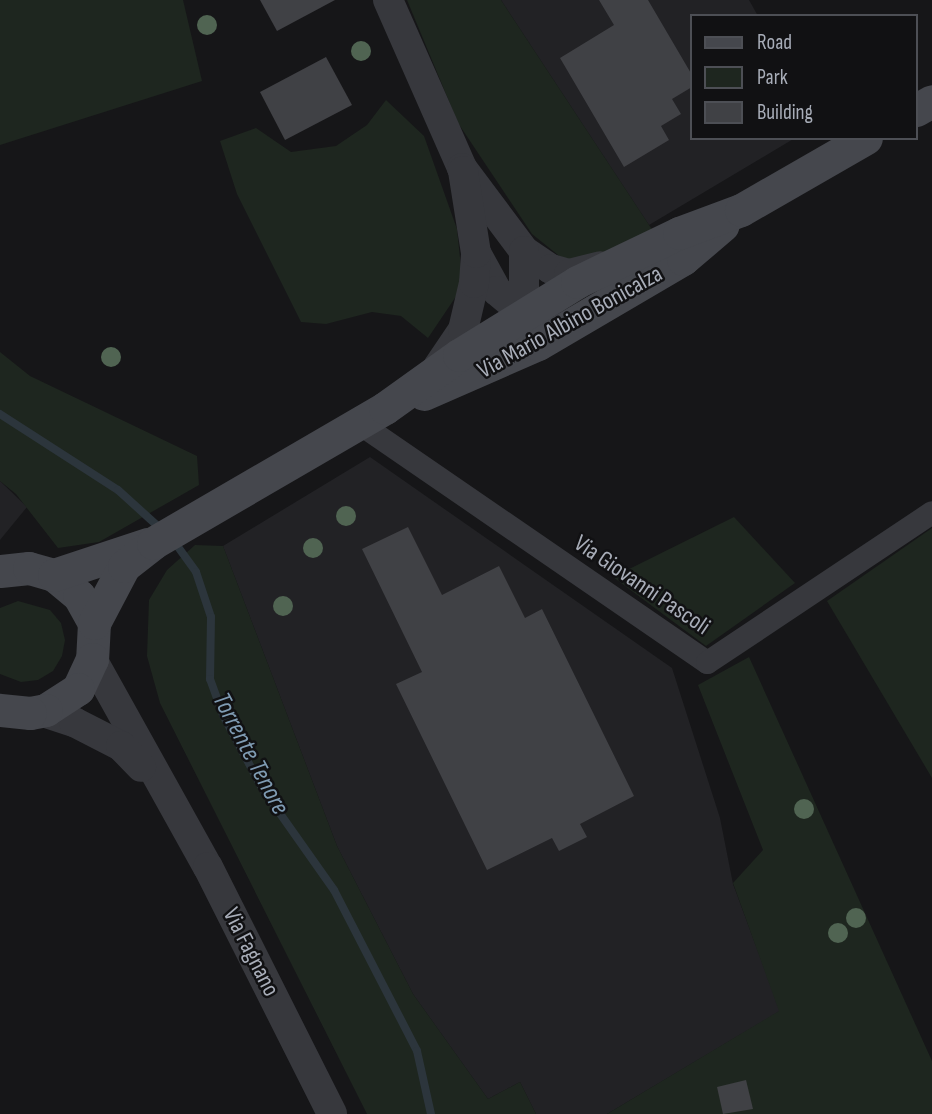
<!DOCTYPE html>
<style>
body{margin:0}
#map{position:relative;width:932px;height:1114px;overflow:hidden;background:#161618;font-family:"Sofia Sans Condensed",sans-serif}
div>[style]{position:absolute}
.built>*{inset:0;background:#222225}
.green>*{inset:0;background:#1e261f}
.stream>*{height:8px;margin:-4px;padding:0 4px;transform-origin:4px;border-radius:4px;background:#2c353c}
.building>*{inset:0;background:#404145}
.minor>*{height:23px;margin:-11.5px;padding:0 11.5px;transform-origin:11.5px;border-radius:11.5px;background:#37383d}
.tertiary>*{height:30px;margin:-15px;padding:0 15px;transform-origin:15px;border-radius:15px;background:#37383d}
.secondary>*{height:33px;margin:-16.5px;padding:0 16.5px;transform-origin:16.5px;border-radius:16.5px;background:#45474d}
.trees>*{width:20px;height:20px;margin:-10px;border-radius:50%;background:#506452}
span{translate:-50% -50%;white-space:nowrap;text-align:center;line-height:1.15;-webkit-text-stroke:5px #111113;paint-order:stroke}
.street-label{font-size:24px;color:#a8adb8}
.water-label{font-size:26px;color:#7f9bb3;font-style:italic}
.legend{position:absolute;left:690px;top:14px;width:228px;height:126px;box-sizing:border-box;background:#111113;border:2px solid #4d4f55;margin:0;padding:9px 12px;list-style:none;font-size:21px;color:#a8adb8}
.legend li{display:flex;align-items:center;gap:14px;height:35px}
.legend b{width:35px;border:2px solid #4d4f55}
</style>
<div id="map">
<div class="built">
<i style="clip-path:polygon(501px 0,749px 0,758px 16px,692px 16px,692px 138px,795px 138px,649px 225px)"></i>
<i style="clip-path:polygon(370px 457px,672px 668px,720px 818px,733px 884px,780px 1011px,607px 1114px,536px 1114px,520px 1082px,488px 1099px,413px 994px,337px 846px,223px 546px)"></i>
<i style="clip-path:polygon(0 481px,27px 507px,0 540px)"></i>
</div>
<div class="green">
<i style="clip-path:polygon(0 0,183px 0,202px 81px,0 145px)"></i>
<i style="clip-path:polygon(407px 0,501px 0,653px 231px,590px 261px,563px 259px,532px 234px,458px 123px)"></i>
<i style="clip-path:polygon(386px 100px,424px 136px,457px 229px,463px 286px,428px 338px,401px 316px,372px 312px,326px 324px,301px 322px,237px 194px,220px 141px,256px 128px,291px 152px,336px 146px,367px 125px)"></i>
<i style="clip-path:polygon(0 352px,30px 376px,197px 456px,199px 485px,99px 542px,58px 548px,16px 494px,0 481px)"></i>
<i style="clip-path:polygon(734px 517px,795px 583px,706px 646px,613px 577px)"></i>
<i style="clip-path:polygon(932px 528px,932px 778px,827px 601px)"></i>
<i style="clip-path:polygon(195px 545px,223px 546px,337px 846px,413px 994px,488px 1099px,520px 1082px,536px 1114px,367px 1114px,160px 703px,147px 656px,149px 600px,167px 570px)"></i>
<i style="clip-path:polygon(18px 601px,50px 610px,61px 623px,65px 640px,62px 656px,53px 671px,38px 680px,21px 682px,0 674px,0 608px)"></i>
<i style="clip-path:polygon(749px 657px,932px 1061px,932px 1114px,607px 1114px,779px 1011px,733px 883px,763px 850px,698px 685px)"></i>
</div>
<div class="stream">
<i style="left:0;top:414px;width:140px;rotate:32.8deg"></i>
<i style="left:118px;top:490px;width:58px;rotate:42.2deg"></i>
<i style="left:173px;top:540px;width:39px;rotate:54deg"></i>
<i style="left:196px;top:572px;width:47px;rotate:71.6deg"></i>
<i style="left:211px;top:617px;width:62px;rotate:90.9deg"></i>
<i style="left:210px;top:679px;width:38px;rotate:70deg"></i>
<i style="left:223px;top:715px;width:83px;rotate:61.9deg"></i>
<i style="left:262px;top:788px;width:125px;rotate:54.8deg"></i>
<i style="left:334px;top:890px;width:181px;rotate:62.7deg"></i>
<i style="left:417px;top:1051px;width:65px;rotate:77.5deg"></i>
</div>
<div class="building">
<i style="clip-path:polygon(260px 0,335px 0,277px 31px)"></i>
<i style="clip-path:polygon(599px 0,648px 0,692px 75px,692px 87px,672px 99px,681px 114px,661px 126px,669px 140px,624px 167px,560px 58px,614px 25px)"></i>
<i style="clip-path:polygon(326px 57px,352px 105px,285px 140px,260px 92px)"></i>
<i style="clip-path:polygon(408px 527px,442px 595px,499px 566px,525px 618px,542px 609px,634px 796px,580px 824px,587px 837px,559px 851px,552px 838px,487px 870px,396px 684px,422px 672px,362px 549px)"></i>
<i style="clip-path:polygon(746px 1080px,753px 1109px,723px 1114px,717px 1087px)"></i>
</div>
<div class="minor">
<i style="left:359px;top:423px;width:422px;rotate:34.5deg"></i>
<i style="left:707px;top:662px;width:270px;rotate:-33.7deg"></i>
</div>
<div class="tertiary">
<i style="left:388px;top:0;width:184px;rotate:66.2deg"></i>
<i style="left:462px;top:168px;width:104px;rotate:53.2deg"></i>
<i style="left:524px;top:251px;width:32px;rotate:34deg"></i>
<i style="left:551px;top:269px;width:19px;rotate:16deg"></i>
<i style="left:569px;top:274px;width:32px;rotate:-14deg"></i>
<i style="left:476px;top:253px;width:43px;rotate:61.1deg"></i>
<i style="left:497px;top:291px;width:35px;rotate:40deg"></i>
<i style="left:524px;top:314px;width:14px;rotate:12deg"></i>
<i style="left:514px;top:333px;width:21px;rotate:-62deg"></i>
<i style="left:524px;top:314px;width:63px;rotate:-90deg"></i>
<i style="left:438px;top:367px;width:45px;rotate:-56deg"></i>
<i style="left:463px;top:330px;width:48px;rotate:-76.8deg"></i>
<i style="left:474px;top:283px;width:30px;rotate:-86deg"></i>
<i style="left:476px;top:253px;width:83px;rotate:-99deg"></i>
<i style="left:92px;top:659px;width:238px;rotate:60.9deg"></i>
<i style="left:208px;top:867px;width:276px;rotate:63.3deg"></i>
<i style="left:40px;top:711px;width:36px;rotate:18deg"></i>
<i style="left:74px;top:722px;width:53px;rotate:27.1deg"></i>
<i style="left:121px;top:746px;width:29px;rotate:46deg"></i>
</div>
<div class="secondary">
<i style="left:916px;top:110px;width:18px;rotate:-29deg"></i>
<i style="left:424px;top:394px;width:124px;rotate:-23.7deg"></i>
<i style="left:538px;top:344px;width:168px;rotate:-30.4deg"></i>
<i style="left:683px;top:259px;width:52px;rotate:-40.4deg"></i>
<i style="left:0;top:571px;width:29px;rotate:-6deg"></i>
<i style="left:29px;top:568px;width:26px;rotate:16deg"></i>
<i style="left:54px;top:575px;width:33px;rotate:40deg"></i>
<i style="left:79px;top:596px;width:31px;rotate:61deg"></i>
<i style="left:94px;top:623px;width:36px;rotate:93deg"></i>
<i style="left:92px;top:659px;width:33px;rotate:115deg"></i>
<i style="left:78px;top:689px;width:38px;rotate:147deg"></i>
<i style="left:46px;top:710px;width:16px;rotate:169deg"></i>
<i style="left:30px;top:713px;width:30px;rotate:-174deg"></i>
<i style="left:54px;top:575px;width:98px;rotate:-18.4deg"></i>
<i style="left:94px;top:623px;width:64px;rotate:-62.2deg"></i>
<i style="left:124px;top:566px;width:37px;rotate:-38deg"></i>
<i style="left:153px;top:543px;width:268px;rotate:-30.2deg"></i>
<i style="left:385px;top:408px;width:91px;rotate:-35.6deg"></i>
<i style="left:459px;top:355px;width:139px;rotate:-31.7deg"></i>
<i style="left:577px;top:282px;width:113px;rotate:-25.7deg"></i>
<i style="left:679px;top:233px;width:66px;rotate:-20.4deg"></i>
<i style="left:741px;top:210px;width:144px;rotate:-29.9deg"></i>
</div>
<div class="trees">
<i style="left:207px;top:25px"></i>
<i style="left:361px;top:51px"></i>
<i style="left:111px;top:357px"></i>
<i style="left:346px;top:516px"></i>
<i style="left:313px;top:548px"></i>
<i style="left:283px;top:606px"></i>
<i style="left:804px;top:809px"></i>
<i style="left:856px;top:918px"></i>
<i style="left:838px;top:933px"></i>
</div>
<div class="street-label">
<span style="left:570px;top:322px;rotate:-29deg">Via Mario Albino Bonicalza</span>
<span style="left:642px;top:585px;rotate:34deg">Via Giovanni Pascoli</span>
<span style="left:251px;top:952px;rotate:63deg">Via Fagnano</span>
</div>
<div class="water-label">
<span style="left:250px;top:754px;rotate:62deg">Torrente Tenore</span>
</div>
<ul class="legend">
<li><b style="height:9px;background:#45474d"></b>Road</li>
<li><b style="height:19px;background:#1e261f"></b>Park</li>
<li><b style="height:19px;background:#404145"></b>Building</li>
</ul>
</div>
